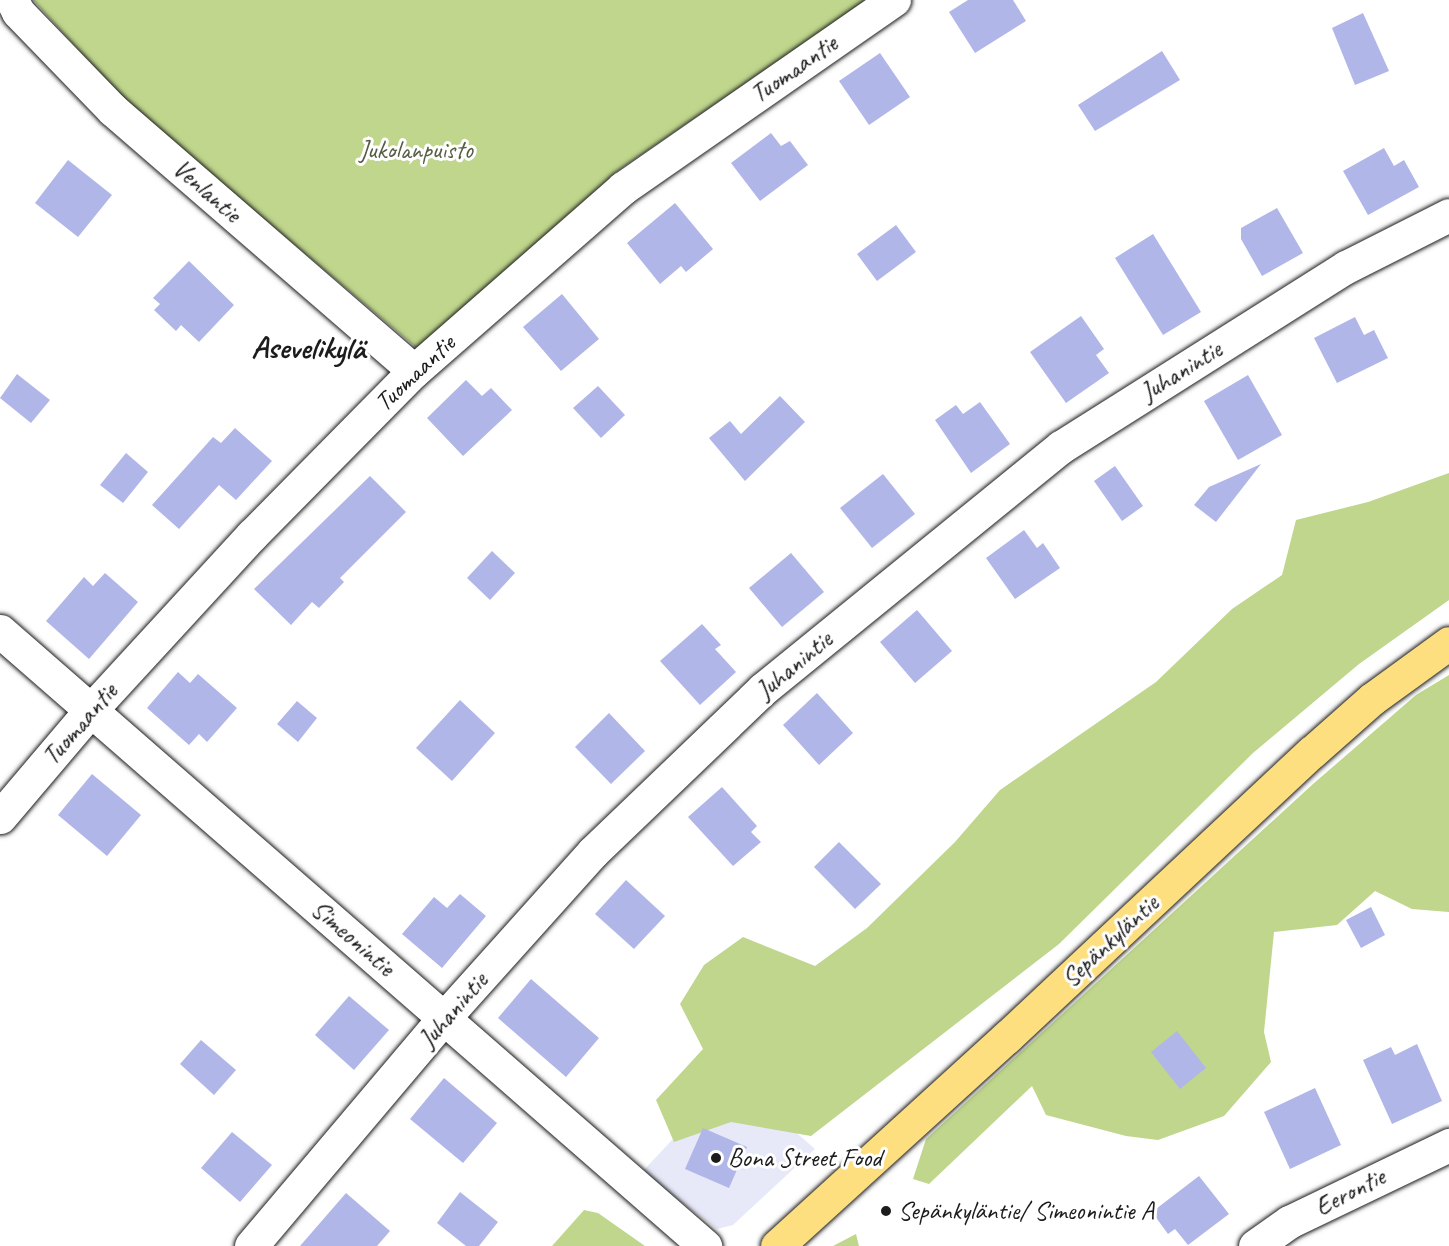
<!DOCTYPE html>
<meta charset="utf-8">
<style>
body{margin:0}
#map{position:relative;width:1449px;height:1246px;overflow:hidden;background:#fff;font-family:Caveat,sans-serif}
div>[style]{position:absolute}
.built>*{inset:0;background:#e7e9f8}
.green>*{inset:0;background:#bfd68c}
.building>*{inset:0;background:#b0b6e7}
.roads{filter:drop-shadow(0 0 2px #1c1c1c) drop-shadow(0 0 2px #1c1c1c)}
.minor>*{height:33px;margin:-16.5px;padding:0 16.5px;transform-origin:16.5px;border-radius:16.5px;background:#fff}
.major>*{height:33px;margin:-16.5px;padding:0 16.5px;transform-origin:16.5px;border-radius:16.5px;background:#fedf80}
.dots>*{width:16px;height:16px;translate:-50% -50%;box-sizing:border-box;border:3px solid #fff;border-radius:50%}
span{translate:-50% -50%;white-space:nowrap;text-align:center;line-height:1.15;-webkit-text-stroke:6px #fff;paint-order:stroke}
.street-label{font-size:26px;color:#1c1c1c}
.park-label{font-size:26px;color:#555d43}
.poi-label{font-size:26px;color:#1c1c1c}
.left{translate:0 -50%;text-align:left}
.district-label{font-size:32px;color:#1c1c1c;font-weight:700}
</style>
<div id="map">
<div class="built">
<i style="clip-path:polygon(732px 1076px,815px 1149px,733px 1225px,717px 1229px,642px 1172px)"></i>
</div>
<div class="green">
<i style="clip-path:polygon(33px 0,867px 0,616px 172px,419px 350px,128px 104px)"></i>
<i style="clip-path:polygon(1449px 473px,1449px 600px,1359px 664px,1253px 753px,1059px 944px,811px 1136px,731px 1122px,674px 1142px,656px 1100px,703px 1049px,680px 1004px,704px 965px,743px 937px,815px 966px,867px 928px,955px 842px,1000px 790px,1156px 682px,1232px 609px,1282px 575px,1296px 520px,1368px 502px)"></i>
<i style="clip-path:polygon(1449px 675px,1449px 912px,1412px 909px,1375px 891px,1337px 925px,1274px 932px,1264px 1032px,1271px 1062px,1224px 1116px,1158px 1140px,1126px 1136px,1046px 1115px,1032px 1086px,929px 1184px,913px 1179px,926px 1139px,1313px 784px,1416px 695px)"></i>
<i style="clip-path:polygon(584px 1210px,598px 1213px,645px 1246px,552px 1246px)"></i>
<i style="clip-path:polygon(856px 1234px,859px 1246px,833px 1246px)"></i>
</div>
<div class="building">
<i style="clip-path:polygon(968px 0,1013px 0,1026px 21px,975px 53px,949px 12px)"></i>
<i style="clip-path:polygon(1363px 13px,1389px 71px,1355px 85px,1332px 28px)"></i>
<i style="clip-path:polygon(1162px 51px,1180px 80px,1095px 131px,1078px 105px)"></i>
<i style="clip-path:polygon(880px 53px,910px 97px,869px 125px,839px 81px)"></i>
<i style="clip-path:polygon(771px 133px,781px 146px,790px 141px,808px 165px,760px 201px,731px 163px)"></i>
<i style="clip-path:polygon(1384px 148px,1394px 166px,1404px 160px,1419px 187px,1368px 215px,1343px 171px)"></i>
<i style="clip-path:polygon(68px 160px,112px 195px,78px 237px,35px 203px)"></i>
<i style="clip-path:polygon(675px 203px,713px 249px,686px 272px,681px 266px,660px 284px,627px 243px)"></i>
<i style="clip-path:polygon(1277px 208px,1303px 253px,1262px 276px,1241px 239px,1241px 228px)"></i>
<i style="clip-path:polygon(896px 225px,916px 252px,877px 281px,857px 254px)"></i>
<i style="clip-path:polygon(1153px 234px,1201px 312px,1163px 335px,1115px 258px)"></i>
<i style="clip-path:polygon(189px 261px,234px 305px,199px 342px,181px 325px,176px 331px,154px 310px,160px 304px,153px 298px)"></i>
<i style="clip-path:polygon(562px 294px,599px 339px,561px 371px,523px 327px)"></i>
<i style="clip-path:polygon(1081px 316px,1104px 349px,1096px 355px,1109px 373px,1066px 403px,1030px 352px)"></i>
<i style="clip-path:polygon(1355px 317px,1364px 335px,1374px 330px,1388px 358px,1337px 383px,1314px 338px)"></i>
<i style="clip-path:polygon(17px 374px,50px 400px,31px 423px,0 398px)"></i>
<i style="clip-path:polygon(1248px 375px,1282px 435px,1238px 460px,1204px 401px)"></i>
<i style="clip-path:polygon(466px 380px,482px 396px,491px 388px,512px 410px,463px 456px,427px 418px)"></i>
<i style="clip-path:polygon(598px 386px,625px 415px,601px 438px,573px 408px)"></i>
<i style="clip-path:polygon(780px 396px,805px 422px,745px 481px,709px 438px,730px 421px,741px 434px)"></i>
<i style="clip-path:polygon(980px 402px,1010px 444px,971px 473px,935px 420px,956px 405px,963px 414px)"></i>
<i style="clip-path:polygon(235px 428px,272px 461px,236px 500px,219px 485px,179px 529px,152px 505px,213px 437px,221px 443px)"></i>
<i style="clip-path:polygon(126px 453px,148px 472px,123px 503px,100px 485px)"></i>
<i style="clip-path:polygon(1261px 464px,1216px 522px,1194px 505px,1209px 487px)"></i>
<i style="clip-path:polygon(1115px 466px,1143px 506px,1122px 521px,1094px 481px)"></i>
<i style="clip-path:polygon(883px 474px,915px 514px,872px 548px,840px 508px)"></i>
<i style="clip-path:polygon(370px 476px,406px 512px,340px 578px,344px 582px,319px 608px,312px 602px,291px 625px,254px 589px)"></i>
<i style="clip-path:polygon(1024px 530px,1037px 548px,1043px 543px,1060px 568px,1015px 599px,986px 558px)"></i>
<i style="clip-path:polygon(492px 551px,515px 573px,490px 600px,467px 578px)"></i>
<i style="clip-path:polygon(791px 553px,824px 592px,782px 627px,749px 588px)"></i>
<i style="clip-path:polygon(105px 573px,138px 602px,89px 659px,46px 621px,84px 577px,93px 586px)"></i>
<i style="clip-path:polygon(917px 610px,952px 651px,915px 683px,880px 642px)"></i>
<i style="clip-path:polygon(702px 624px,721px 645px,715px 649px,736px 672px,700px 705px,660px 661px)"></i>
<i style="clip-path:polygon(178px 672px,190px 683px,198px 674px,237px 708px,207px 742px,199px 734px,189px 745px,147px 708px)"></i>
<i style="clip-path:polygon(817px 693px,853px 733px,819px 765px,783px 725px)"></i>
<i style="clip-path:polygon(460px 700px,495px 733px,452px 781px,416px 748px)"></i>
<i style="clip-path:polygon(297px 701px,317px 718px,298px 742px,277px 724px)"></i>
<i style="clip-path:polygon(609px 713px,645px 751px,611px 784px,575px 747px)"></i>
<i style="clip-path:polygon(92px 774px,141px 815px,107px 856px,58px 815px)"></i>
<i style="clip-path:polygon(722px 787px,757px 826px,751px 832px,761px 842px,733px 866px,688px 817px)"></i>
<i style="clip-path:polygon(839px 842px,881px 884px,855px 909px,814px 867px)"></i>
<i style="clip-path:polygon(626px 880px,665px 916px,634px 949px,595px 914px)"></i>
<i style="clip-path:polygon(460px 894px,486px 916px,442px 968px,402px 934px,434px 897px,447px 908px)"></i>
<i style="clip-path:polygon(1371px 907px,1385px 935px,1361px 948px,1346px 920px)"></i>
<i style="clip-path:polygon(531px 979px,599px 1038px,566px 1077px,498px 1018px)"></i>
<i style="clip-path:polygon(349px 996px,389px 1030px,354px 1070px,315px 1035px)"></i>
<i style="clip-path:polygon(1177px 1031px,1206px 1068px,1180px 1089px,1151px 1052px)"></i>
<i style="clip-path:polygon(201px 1040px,236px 1070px,214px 1095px,180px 1064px)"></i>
<i style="clip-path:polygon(1417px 1044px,1442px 1101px,1392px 1124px,1363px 1060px,1391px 1047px,1395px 1055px)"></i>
<i style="clip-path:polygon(444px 1078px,497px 1123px,463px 1163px,410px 1119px)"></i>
<i style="clip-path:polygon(1315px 1088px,1341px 1145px,1290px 1169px,1264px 1112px)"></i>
<i style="clip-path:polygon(703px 1128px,747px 1147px,729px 1188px,685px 1169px)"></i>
<i style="clip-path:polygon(232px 1132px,272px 1165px,240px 1202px,201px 1168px)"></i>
<i style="clip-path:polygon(1199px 1176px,1229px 1214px,1188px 1245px,1175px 1229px,1168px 1234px,1152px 1212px)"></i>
<i style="clip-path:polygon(460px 1192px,498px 1222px,479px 1246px,466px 1246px,437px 1223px)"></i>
<i style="clip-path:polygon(346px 1193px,390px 1231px,377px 1246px,300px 1246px)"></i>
</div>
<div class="roads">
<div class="minor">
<i style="left:12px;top:0;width:13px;rotate:63deg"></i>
<i style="left:18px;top:12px;width:136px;rotate:45.9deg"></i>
<i style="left:113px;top:110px;width:398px;rotate:40.9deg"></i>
<i style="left:0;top:631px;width:936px;rotate:41.1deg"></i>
<i style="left:0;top:817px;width:139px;rotate:-49.7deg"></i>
<i style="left:90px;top:711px;width:239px;rotate:-47.4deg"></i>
<i style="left:252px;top:535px;width:231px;rotate:-45.4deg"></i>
<i style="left:414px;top:371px;width:278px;rotate:-41.2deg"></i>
<i style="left:623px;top:188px;width:330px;rotate:-34.8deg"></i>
<i style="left:251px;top:1246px;width:299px;rotate:-49.8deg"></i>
<i style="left:444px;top:1018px;width:223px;rotate:-48.1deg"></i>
<i style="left:593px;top:852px;width:236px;rotate:-43.8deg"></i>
<i style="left:763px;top:689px;width:384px;rotate:-39.1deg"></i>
<i style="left:1061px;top:447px;width:337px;rotate:-32.3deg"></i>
<i style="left:1346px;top:267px;width:115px;rotate:-26.8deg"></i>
<i style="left:1255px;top:1246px;width:42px;rotate:-35.2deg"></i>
<i style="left:1289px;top:1222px;width:178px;rotate:-25.7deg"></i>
</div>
<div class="major">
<i style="left:777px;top:1246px;width:311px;rotate:-42.3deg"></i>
<i style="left:1007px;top:1037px;width:417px;rotate:-43.1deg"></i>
<i style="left:1312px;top:752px;width:80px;rotate:-41.5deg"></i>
<i style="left:1372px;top:699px;width:95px;rotate:-36deg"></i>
</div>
</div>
<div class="dots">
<i style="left:716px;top:1158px;background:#1c1c1c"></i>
<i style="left:886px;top:1211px;background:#1c1c1c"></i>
</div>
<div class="street-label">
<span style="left:794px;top:69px;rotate:-35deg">Tuomaantie</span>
<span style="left:207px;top:191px;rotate:41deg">Venlantie</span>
<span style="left:1181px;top:371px;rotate:-32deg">Juhanintie</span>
<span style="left:415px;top:373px;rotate:-43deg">Tuomaantie</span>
<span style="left:794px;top:665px;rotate:-40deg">Juhanintie</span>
<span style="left:80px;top:724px;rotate:-49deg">Tuomaantie</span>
<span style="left:353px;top:938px;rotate:41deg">Simeonintie</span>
<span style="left:1110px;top:941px;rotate:-43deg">Sepänkyläntie</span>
<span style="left:453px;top:1010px;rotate:-49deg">Juhanintie</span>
<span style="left:1350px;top:1192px;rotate:-27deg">Eerontie</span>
</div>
<div class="park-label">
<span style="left:416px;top:150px">Jukolanpuisto</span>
</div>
<div class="poi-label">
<span class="left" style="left:728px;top:1158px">Bona Street Food</span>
<span class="left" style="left:898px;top:1211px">Sepänkyläntie/ Simeonintie A</span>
</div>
<div class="district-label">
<span style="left:308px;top:348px">Asevelikylä</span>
</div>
</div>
